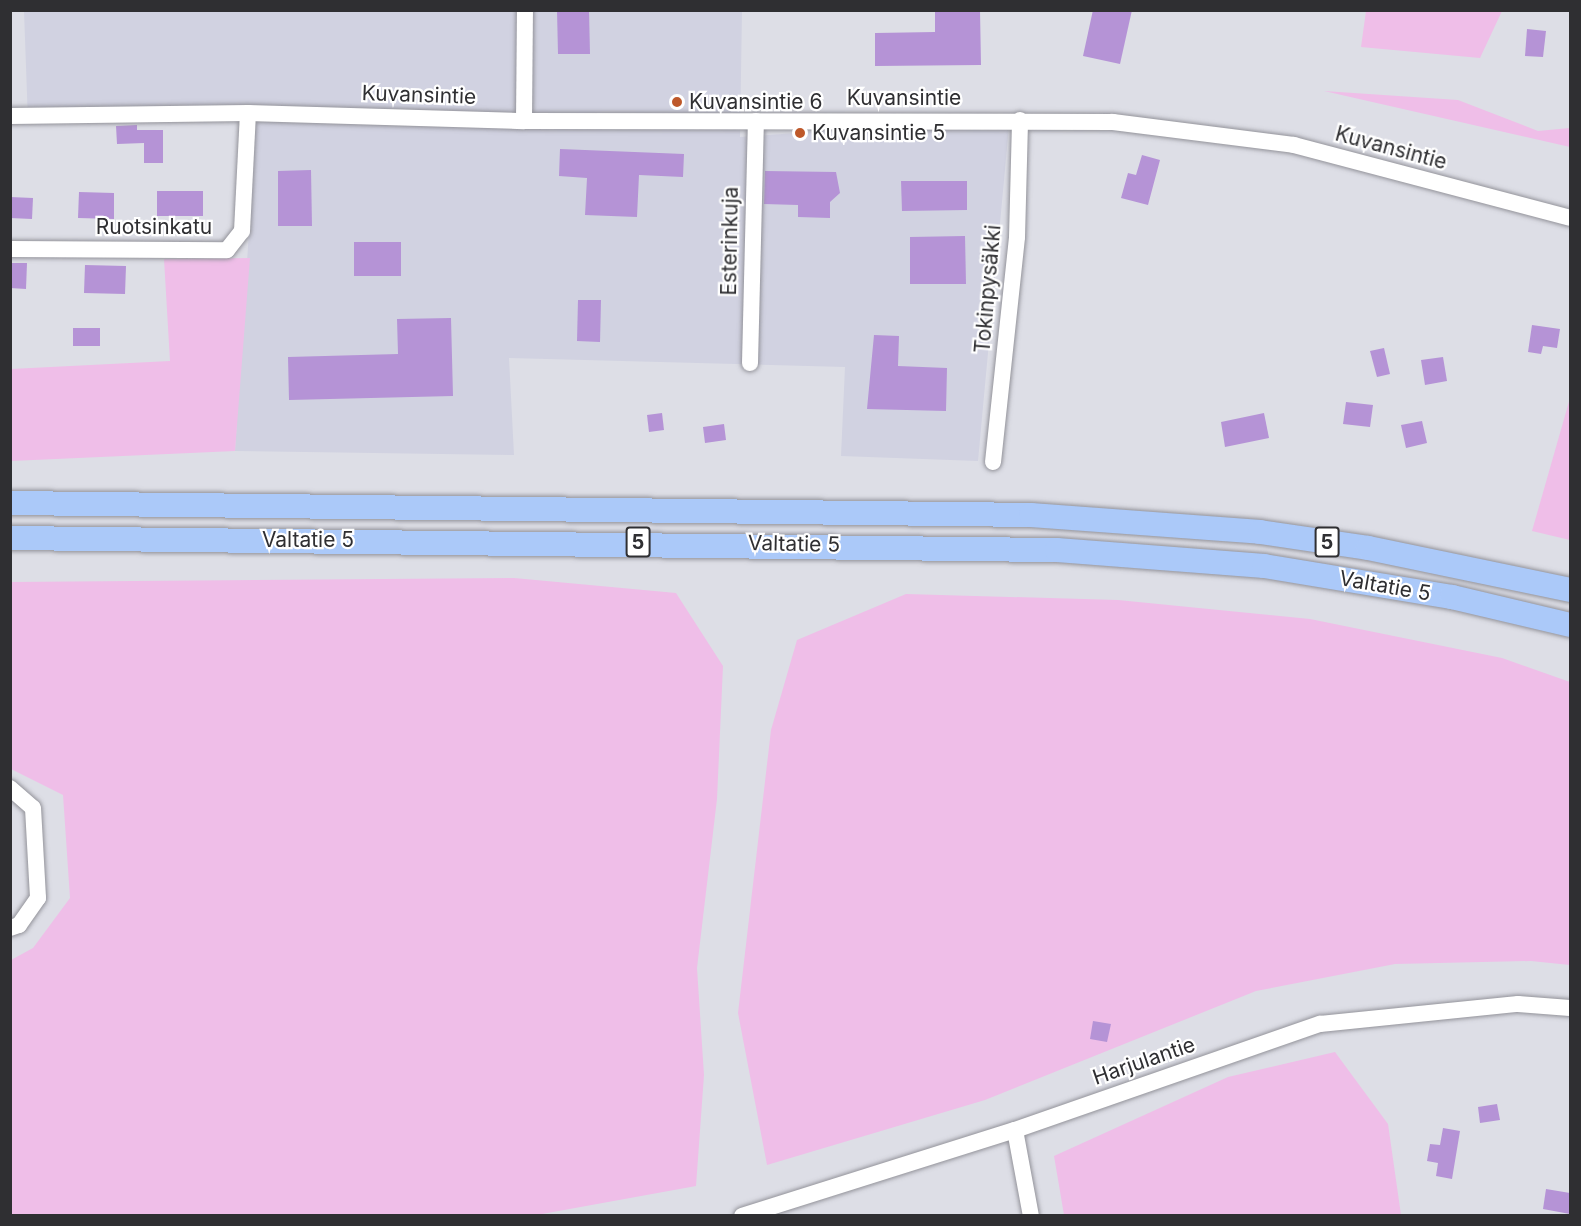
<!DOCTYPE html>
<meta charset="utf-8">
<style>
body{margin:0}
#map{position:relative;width:1581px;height:1226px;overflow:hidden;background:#dddee6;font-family:Inter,sans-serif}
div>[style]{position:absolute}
.built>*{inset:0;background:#d1d2e1}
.green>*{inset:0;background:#efbee8}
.building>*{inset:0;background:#b593d6}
.roads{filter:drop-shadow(0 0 2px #93939a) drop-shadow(0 0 2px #93939a)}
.minor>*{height:16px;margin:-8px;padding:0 8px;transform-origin:8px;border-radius:8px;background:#fff}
.highway>*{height:24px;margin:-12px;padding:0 12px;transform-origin:12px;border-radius:12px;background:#abc9f9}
.dots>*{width:16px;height:16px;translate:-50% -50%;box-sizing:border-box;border:3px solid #fff;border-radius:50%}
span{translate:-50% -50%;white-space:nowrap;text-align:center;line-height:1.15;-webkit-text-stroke:4.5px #fff;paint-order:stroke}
.shield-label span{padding:2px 4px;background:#fff;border:2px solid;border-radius:4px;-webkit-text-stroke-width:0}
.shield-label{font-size:20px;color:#2f2f32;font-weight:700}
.street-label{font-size:21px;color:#2f2f32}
.poi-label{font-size:21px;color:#2f2f32}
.left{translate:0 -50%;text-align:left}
.frame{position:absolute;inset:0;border:12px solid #2f2f32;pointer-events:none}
</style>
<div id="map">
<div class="built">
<i style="clip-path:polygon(24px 11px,742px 11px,740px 137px,862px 128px,1009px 126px,978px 461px,841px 456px,845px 367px,509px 358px,514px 455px,235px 451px,256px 121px,28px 122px)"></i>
</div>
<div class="green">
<i style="clip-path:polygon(1366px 11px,1366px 10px,1502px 11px,1480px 58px,1361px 47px)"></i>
<i style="clip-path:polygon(1324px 91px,1458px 100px,1538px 131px,1570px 128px,1570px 147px)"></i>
<i style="clip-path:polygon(250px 258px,235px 451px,11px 461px,11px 369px,170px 361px,164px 259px)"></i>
<i style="clip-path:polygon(1570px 398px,1570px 540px,1532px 531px)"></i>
<i style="clip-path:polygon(514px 578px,676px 593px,723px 666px,717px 799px,697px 968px,704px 1075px,696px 1186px,531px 1216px,11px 1215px,11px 960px,33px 948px,70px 898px,63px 795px,11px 769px,11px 582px)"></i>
<i style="clip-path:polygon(906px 594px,1118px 600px,1310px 619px,1502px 658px,1570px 682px,1570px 965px,1531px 961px,1395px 964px,1256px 991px,985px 1100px,767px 1165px,738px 1013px,771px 730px,797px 640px)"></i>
<i style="clip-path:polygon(1335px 1052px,1388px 1124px,1401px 1215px,1064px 1215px,1054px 1156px,1228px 1077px)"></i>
</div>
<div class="building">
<i style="clip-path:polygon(557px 10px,589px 10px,590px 54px,558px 54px)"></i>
<i style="clip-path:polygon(935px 10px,980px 10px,981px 65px,875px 66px,875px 33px,935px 32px)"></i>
<i style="clip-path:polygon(1093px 10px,1132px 10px,1120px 64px,1083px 56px)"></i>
<i style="clip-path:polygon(1527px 29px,1546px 31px,1543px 57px,1525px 56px)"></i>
<i style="clip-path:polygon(137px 125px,137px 130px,163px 130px,163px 163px,144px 163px,144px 143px,117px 144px,116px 126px)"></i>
<i style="clip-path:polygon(560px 149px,684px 154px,683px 177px,639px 175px,637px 217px,585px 215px,587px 178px,559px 176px)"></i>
<i style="clip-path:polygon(1142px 155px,1160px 160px,1148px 205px,1121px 198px,1128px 173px,1136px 175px)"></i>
<i style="clip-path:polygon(311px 170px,312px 226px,278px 226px,278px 171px)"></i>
<i style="clip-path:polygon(765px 171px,836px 172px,840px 193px,830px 202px,830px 218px,798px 217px,798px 205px,764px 204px)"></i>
<i style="clip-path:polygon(901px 181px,967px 181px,967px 210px,902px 211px)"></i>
<i style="clip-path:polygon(157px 191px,203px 191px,203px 216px,157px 216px)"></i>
<i style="clip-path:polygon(79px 192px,114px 193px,114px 219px,78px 218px)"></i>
<i style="clip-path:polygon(10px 197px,33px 198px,32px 219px,10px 218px)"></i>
<i style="clip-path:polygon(965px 236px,966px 284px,910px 284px,910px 237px)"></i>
<i style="clip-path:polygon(354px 242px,401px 242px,401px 276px,354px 276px)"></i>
<i style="clip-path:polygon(10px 263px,27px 263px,26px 289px,10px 288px)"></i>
<i style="clip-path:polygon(85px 265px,126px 266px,125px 294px,84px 293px)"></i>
<i style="clip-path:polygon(578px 300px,601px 300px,600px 342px,577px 341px)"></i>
<i style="clip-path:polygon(451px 318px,453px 396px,289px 400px,288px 357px,398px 354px,397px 319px)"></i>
<i style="clip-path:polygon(1532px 325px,1560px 329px,1557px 348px,1543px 346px,1541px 354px,1528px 352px)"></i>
<i style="clip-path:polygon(73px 328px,100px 328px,100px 346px,73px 346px)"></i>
<i style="clip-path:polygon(874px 335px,899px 336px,898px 366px,947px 368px,946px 411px,867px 409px)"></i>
<i style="clip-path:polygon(1384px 348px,1390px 374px,1377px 377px,1370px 351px)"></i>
<i style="clip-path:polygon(1443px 357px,1447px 381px,1425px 385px,1421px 360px)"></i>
<i style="clip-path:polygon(1346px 402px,1373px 405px,1370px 427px,1343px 424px)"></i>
<i style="clip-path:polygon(662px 413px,664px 430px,649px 432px,647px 415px)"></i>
<i style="clip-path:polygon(1264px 413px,1269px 438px,1225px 447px,1221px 422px)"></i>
<i style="clip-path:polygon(1422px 421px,1427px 443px,1406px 448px,1401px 425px)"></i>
<i style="clip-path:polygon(724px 424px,726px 440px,705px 443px,703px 427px)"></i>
<i style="clip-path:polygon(1093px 1021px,1111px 1024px,1107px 1042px,1090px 1039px)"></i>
<i style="clip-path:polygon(1497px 1104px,1500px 1120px,1480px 1123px,1478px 1107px)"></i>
<i style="clip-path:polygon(1443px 1128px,1460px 1131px,1452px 1179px,1436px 1176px,1438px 1163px,1427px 1161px,1430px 1144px,1440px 1145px)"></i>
<i style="clip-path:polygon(1546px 1189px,1570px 1193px,1570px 1214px,1543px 1209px)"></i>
</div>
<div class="roads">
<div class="minor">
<i style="left:10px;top:116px;width:238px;rotate:-0.7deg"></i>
<i style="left:248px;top:113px;width:276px;rotate:1.7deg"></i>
<i style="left:524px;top:121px;width:589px;rotate:0.1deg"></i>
<i style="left:1113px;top:122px;width:182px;rotate:7.2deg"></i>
<i style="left:1294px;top:145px;width:285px;rotate:14.8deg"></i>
<i style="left:524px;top:121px;width:111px;rotate:-89.5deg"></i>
<i style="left:10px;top:249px;width:217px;rotate:0.3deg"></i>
<i style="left:227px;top:250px;width:24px;rotate:-52deg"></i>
<i style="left:242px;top:231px;width:118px;rotate:-87.1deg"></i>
<i style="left:750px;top:363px;width:242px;rotate:-88.6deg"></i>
<i style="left:993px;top:462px;width:226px;rotate:-83.9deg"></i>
<i style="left:1017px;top:237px;width:117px;rotate:-88.5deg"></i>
<i style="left:10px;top:788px;width:30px;rotate:41deg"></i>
<i style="left:33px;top:808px;width:90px;rotate:86.8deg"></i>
<i style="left:38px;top:898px;width:33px;rotate:125deg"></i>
<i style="left:19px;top:925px;width:9px;rotate:162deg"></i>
<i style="left:1015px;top:1130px;width:87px;rotate:79.5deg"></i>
<i style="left:742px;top:1216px;width:286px;rotate:-17.5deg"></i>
<i style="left:1015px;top:1130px;width:323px;rotate:-19.2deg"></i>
<i style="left:1320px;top:1024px;width:199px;rotate:-5.8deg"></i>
<i style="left:1518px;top:1004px;width:52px;rotate:4.4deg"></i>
</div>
<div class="highway">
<i style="left:10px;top:503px;width:1021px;rotate:0.67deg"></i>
<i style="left:1031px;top:515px;width:230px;rotate:4.2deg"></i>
<i style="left:1260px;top:532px;width:109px;rotate:8.4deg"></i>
<i style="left:1368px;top:548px;width:206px;rotate:11.7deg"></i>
<i style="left:10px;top:538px;width:1047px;rotate:0.66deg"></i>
<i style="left:1057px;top:550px;width:208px;rotate:4.4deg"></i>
<i style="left:1264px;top:566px;width:191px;rotate:9.4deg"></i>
<i style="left:1452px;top:597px;width:121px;rotate:13.3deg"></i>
</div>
</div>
<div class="dots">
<i style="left:677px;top:102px;background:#be582a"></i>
<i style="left:800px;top:133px;background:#be582a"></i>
</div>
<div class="shield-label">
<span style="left:638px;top:542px">5</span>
<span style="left:1327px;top:542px">5</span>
</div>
<div class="street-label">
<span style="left:419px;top:95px;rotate:2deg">Kuvansintie</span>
<span style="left:904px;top:98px">Kuvansintie</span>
<span style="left:1391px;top:148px;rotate:15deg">Kuvansintie</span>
<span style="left:154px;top:227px">Ruotsinkatu</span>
<span style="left:730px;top:241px;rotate:-89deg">Esterinkuja</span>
<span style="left:988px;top:289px;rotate:-85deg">Tokinpysäkki</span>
<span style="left:308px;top:540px">Valtatie 5</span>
<span style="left:794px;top:544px;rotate:1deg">Valtatie 5</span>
<span style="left:1385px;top:586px;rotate:10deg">Valtatie 5</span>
<span style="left:1144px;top:1061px;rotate:-19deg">Harjulantie</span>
</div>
<div class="poi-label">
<span class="left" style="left:689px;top:102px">Kuvansintie 6</span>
<span class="left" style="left:812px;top:133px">Kuvansintie 5</span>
</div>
<div class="frame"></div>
</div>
